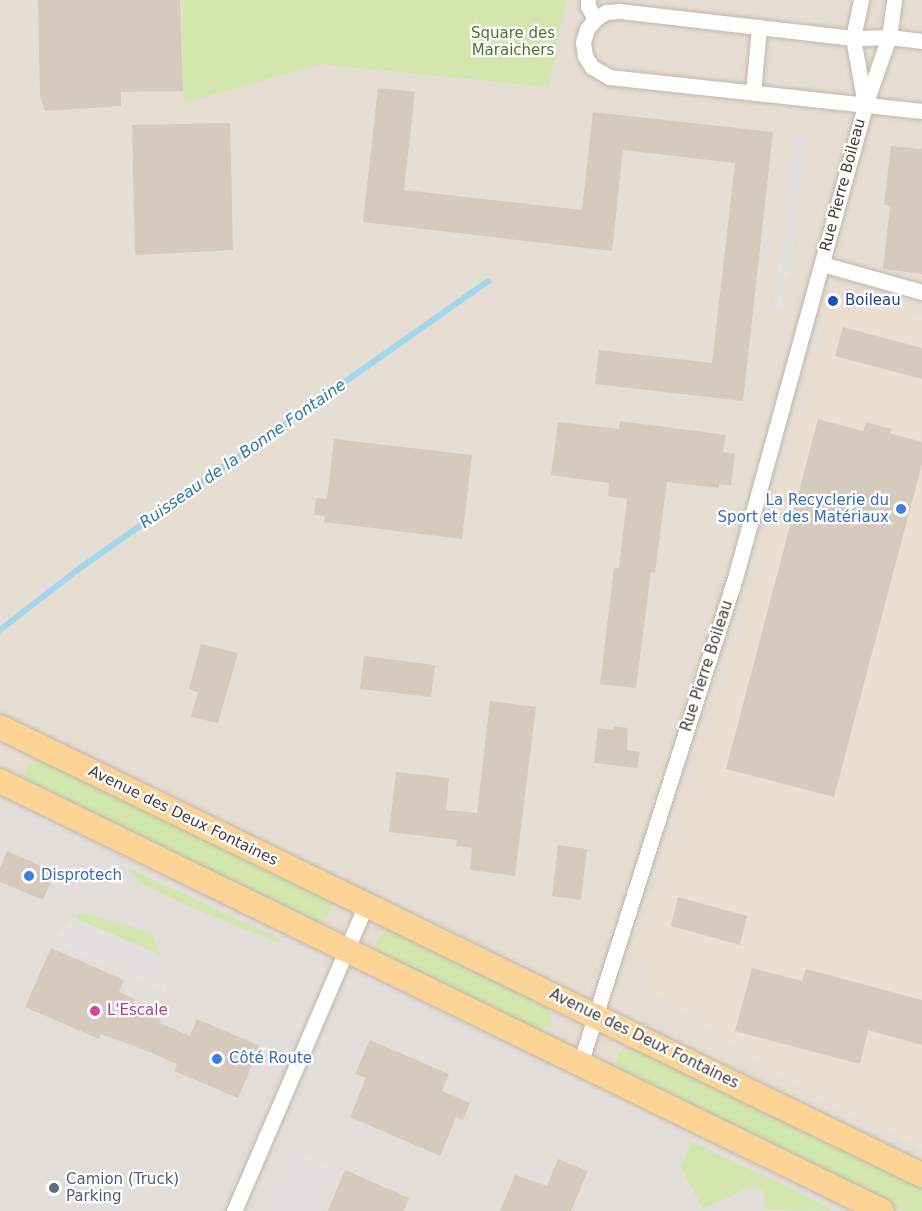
<!DOCTYPE html>
<meta charset="utf-8">
<style>
body{margin:0}
#map{position:relative;width:922px;height:1211px;overflow:hidden;background:#f2ede5;font-family:"DejaVu Sans",sans-serif}
div>[style]{position:absolute}
.residential>*{inset:0;background:#e6ded3}
.industrial>*{inset:0;background:#e4deda}
.education>*{inset:0;background:#ebe0cf}
.green>*{inset:0;background:#d2e6ae}
.parking>*{inset:0;background:#e3e0dd}
.stream>*{height:6px;margin:-3px;padding:0 3px;transform-origin:3px;border-radius:3px;background:#a2d7ee}
.building>*{inset:0;background:#d6cabd}
.roads{filter:drop-shadow(0 0 2px #c0b6ab) drop-shadow(0 0 2px #c0b6ab)}
.minor>*{height:15px;margin:-7.5px;padding:0 7.5px;transform-origin:7.5px;border-radius:7.5px;background:#fff}
.primary>*{height:24px;margin:-12px;padding:0 12px;transform-origin:12px;border-radius:12px;background:#fbd394}
.dots>*{width:16px;height:16px;translate:-50% -50%;box-sizing:border-box;border:3px solid #fff;border-radius:50%}
span{translate:-50% -50%;white-space:nowrap;text-align:center;line-height:1.15;-webkit-text-stroke:4.5px #fff;paint-order:stroke}
.park-label{font-size:15px;color:#4e742a}
.street-label{font-size:15px;color:#443c35}
.transit-label{font-size:15px;color:#164399}
.left{translate:0 -50%;text-align:left}
.shop-label{font-size:15px;color:#366cbe}
.right{translate:-100% -50%;text-align:right}
.hotel-label{font-size:15px;color:#b23c85}
.service-label{font-size:15px;color:#4e5e75}
.water-label{font-size:16px;color:#2e799d;font-style:italic}
</style>
<div id="map">
<div class="residential">
<i style="clip-path:polygon(0 0,922px 0,922px 1211px,882px 1211px,0 781px)"></i>
</div>
<div class="industrial">
<i style="clip-path:polygon(0 782px,882px 1211px,0 1211px)"></i>
</div>
<div class="education">
<i style="clip-path:polygon(836px 294px,922px 316px,922px 1148px,826px 1103px,770px 1070px,650px 989px,636px 944px,666px 865px,729px 669px)"></i>
</div>
<div class="green">
<i style="clip-path:polygon(182px 0,566px 0,548px 87px,321px 64px,184px 103px)"></i>
<i style="clip-path:polygon(39px 759px,323px 895px,331px 909px,326px 918px,312px 922px,27px 782px,25px 775px,28px 766px)"></i>
<i style="clip-path:polygon(126px 867px,280px 939px,279px 943px,193px 908px,140px 883px)"></i>
<i style="clip-path:polygon(81px 912px,152px 933px,160px 955px,150px 957px,75px 918px)"></i>
<i style="clip-path:polygon(388px 930px,398px 931px,547px 1005px,552px 1019px,549px 1026px,536px 1032px,378px 953px,376px 944px,380px 936px)"></i>
<i style="clip-path:polygon(632px 1047px,922px 1187px,922px 1211px,904px 1211px,624px 1075px,616px 1063px,618px 1055px,624px 1049px)"></i>
<i style="clip-path:polygon(692px 1142px,801px 1193px,833px 1211px,766px 1209px,763px 1190px,749px 1187px,703px 1209px,680px 1166px)"></i>
</div>
<div class="parking">
<i style="clip-path:polygon(793px 135px,807px 137px,790px 274px,783px 280px,782px 308px,773px 307px)"></i>
<i style="clip-path:polygon(73px 917px,156px 953px,168px 994px,50px 942px)"></i>
<i style="clip-path:polygon(292px 1149px,340px 1170px,322px 1211px,265px 1211px)"></i>
</div>
<div class="stream">
<i style="left:0;top:630px;width:101px;rotate:-37.8deg"></i>
<i style="left:80px;top:568px;width:499px;rotate:-35.1deg"></i>
</div>
<div class="building">
<i style="clip-path:polygon(38px 0,180px 0,183px 91px,121px 92px,121px 106px,45px 111px,40px 95px)"></i>
<i style="clip-path:polygon(378px 88px,415px 92px,404px 190px,582px 210px,593px 112px,773px 132px,743px 401px,595px 384px,599px 350px,712px 363px,735px 163px,623px 150px,612px 251px,363px 222px)"></i>
<i style="clip-path:polygon(230px 123px,233px 250px,135px 255px,132px 125px)"></i>
<i style="clip-path:polygon(891px 146px,922px 149px,922px 274px,883px 269px,890px 206px,884px 205px)"></i>
<i style="clip-path:polygon(843px 327px,922px 348px,922px 379px,835px 356px)"></i>
<i style="clip-path:polygon(818px 419px,863px 431px,866px 422px,891px 429px,890px 433px,922px 442px,922px 464px,834px 797px,726px 769px)"></i>
<i style="clip-path:polygon(620px 421px,726px 435px,723px 452px,735px 454px,731px 485px,719px 484px,719px 488px,667px 482px,655px 573px,651px 572px,636px 688px,600px 684px,614px 568px,619px 568px,627px 499px,608px 496px,609px 483px,551px 475px,558px 422px,619px 429px)"></i>
<i style="clip-path:polygon(334px 439px,472px 455px,462px 539px,324px 522px,325px 516px,314px 515px,316px 498px,327px 499px)"></i>
<i style="clip-path:polygon(201px 644px,238px 653px,218px 723px,191px 717px,198px 692px,189px 689px)"></i>
<i style="clip-path:polygon(364px 656px,435px 665px,431px 697px,360px 689px)"></i>
<i style="clip-path:polygon(490px 701px,536px 707px,515px 876px,470px 870px,472px 848px,456px 846px,457px 840px,389px 832px,396px 772px,449px 778px,446px 810px,477px 813px)"></i>
<i style="clip-path:polygon(613px 726px,628px 728px,627px 750px,640px 752px,637px 768px,594px 763px,598px 728px,613px 730px)"></i>
<i style="clip-path:polygon(558px 845px,587px 849px,581px 900px,552px 896px)"></i>
<i style="clip-path:polygon(7px 851px,55px 872px,43px 900px,0 882px,0 868px)"></i>
<i style="clip-path:polygon(678px 897px,747px 916px,740px 945px,671px 926px)"></i>
<i style="clip-path:polygon(51px 948px,124px 980px,119px 992px,135px 999px,131px 1007px,161px 1020px,160px 1023px,190px 1036px,197px 1019px,260px 1046px,238px 1098px,174px 1071px,177px 1064px,147px 1051px,101px 1034px,99px 1039px,25px 1007px)"></i>
<i style="clip-path:polygon(752px 968px,802px 981px,806px 969px,922px 1000px,922px 1045px,868px 1030px,860px 1064px,735px 1031px)"></i>
<i style="clip-path:polygon(370px 1040px,449px 1074px,442px 1091px,470px 1103px,463px 1120px,456px 1117px,440px 1156px,350px 1117px,366px 1078px,355px 1074px)"></i>
<i style="clip-path:polygon(558px 1159px,588px 1171px,571px 1211px,500px 1211px,515px 1175px,547px 1186px)"></i>
<i style="clip-path:polygon(345px 1170px,409px 1198px,404px 1211px,328px 1211px)"></i>
</div>
<div class="roads">
<div class="minor">
<i style="left:588px;top:0;width:6px;rotate:90deg"></i>
<i style="left:588px;top:6px;width:15px;rotate:62deg"></i>
<i style="left:861px;top:0;width:39px;rotate:102deg"></i>
<i style="left:853px;top:38px;width:68px;rotate:79.8deg"></i>
<i style="left:922px;top:41px;width:33px;rotate:-173deg"></i>
<i style="left:889px;top:37px;width:36px;rotate:178deg"></i>
<i style="left:853px;top:38px;width:236px;rotate:-173.4deg"></i>
<i style="left:619px;top:11px;width:13px;rotate:176deg"></i>
<i style="left:606px;top:12px;width:13px;rotate:148deg"></i>
<i style="left:595px;top:19px;width:13px;rotate:129deg"></i>
<i style="left:587px;top:29px;width:14px;rotate:107deg"></i>
<i style="left:583px;top:42px;width:14px;rotate:82deg"></i>
<i style="left:585px;top:56px;width:13px;rotate:58deg"></i>
<i style="left:592px;top:67px;width:20px;rotate:30deg"></i>
<i style="left:609px;top:77px;width:315px;rotate:6.2deg"></i>
<i style="left:753px;top:92px;width:65px;rotate:-84.7deg"></i>
<i style="left:822px;top:264px;width:104px;rotate:15.6deg"></i>
<i style="left:580px;top:1064px;width:510px;rotate:-72.31deg"></i>
<i style="left:735px;top:578px;width:491px;rotate:-74.6deg"></i>
<i style="left:865px;top:105px;width:72px;rotate:-70.6deg"></i>
<i style="left:889px;top:37px;width:37px;rotate:-82deg"></i>
<i style="left:234px;top:1211px;width:333px;rotate:-66.7deg"></i>
</div>
<div class="primary">
<i style="left:0;top:727px;width:1025px;rotate:25.92deg"></i>
<i style="left:0;top:781px;width:981px;rotate:25.99deg"></i>
</div>
</div>
<div class="dots">
<i style="left:833px;top:301px;background:#1a4fb4"></i>
<i style="left:901px;top:509px;background:#3f7fe0"></i>
<i style="left:29px;top:876px;background:#3f7fe0"></i>
<i style="left:95px;top:1011px;background:#d1479c"></i>
<i style="left:217px;top:1059px;background:#3f7fe0"></i>
<i style="left:54px;top:1188px;background:#5c6f8a"></i>
</div>
<div class="park-label">
<span style="left:513px;top:42px">Square des<br>Maraichers</span>
</div>
<div class="street-label">
<span style="left:843px;top:185px;rotate:-75deg">Rue Pierre Boileau</span>
<span style="left:707px;top:666px;rotate:-72deg">Rue Pierre Boileau</span>
<span style="left:183px;top:816px;rotate:26deg">Avenue des Deux Fontaines</span>
<span style="left:644px;top:1039px;rotate:26deg">Avenue des Deux Fontaines</span>
</div>
<div class="transit-label">
<span class="left" style="left:845px;top:301px">Boileau</span>
</div>
<div class="shop-label">
<span class="right" style="left:889px;top:509px">La Recyclerie du<br>Sport et des Matériaux</span>
<span class="left" style="left:41px;top:876px">Disprotech</span>
<span class="left" style="left:229px;top:1059px">Côté Route</span>
</div>
<div class="hotel-label">
<span class="left" style="left:107px;top:1011px">L'Escale</span>
</div>
<div class="service-label">
<span class="left" style="left:66px;top:1188px">Camion (Truck)<br>Parking</span>
</div>
<div class="water-label">
<span style="left:243px;top:454px;rotate:-35deg">Ruisseau de la Bonne Fontaine</span>
</div>
</div>
